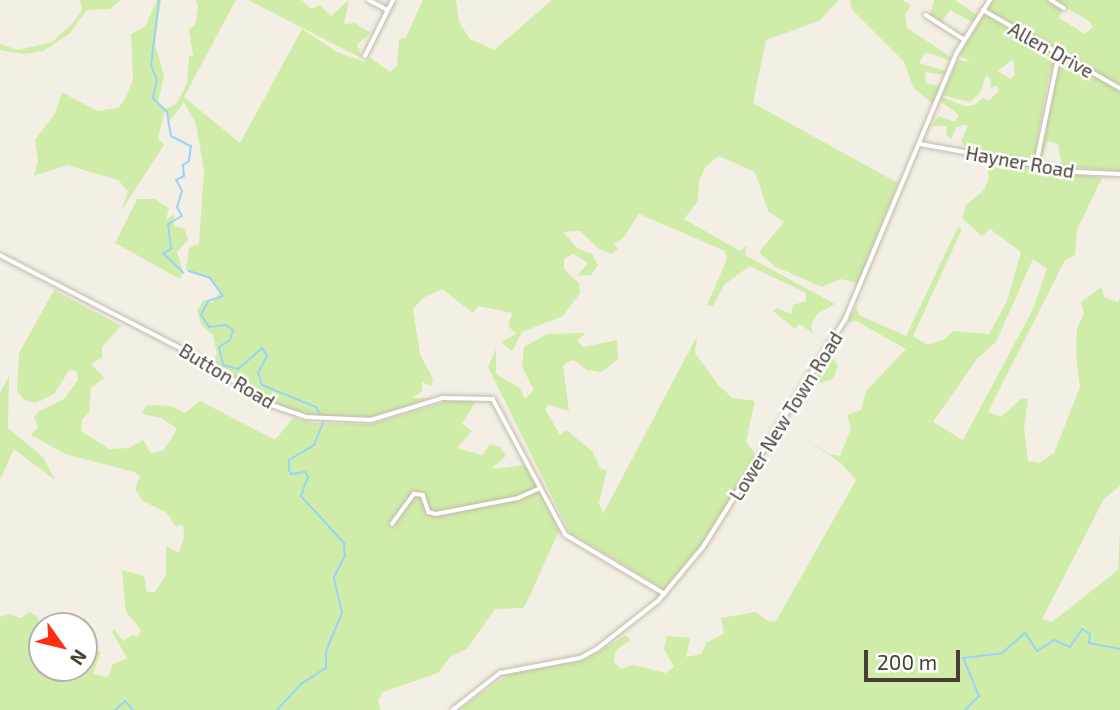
<!DOCTYPE html>
<style>
body{margin:0}
#map{position:relative;width:1120px;height:710px;overflow:hidden;background:#f4efe4;font-family:"Exo 2",sans-serif}
div>[style]{position:absolute}
.green>*{inset:0;background:#cfeda8}
.stream>*{height:2px;margin:-1px;padding:0 1px;transform-origin:1px;border-radius:1px;background:#99d3f8}
.roads{filter:drop-shadow(0 0 2px #c3b9a9) drop-shadow(0 0 2px #c3b9a9)}
.street>*{height:3.5px;margin:-1.75px;padding:0 1.75px;transform-origin:1.75px;border-radius:1.75px;background:#fff}
span{translate:-50% -50%;white-space:nowrap;text-align:center;line-height:1.15;-webkit-text-stroke:5px #fff;paint-order:stroke}
.street-label{font-size:19px;color:#473f33}
.north{position:absolute;left:28px;top:612px;width:70px;height:70px;box-sizing:border-box;background:#fff;border:2px solid #b5b2ad;border-radius:50%;rotate:124deg;font-size:19px;font-weight:700;line-height:28px;text-align:center;color:#473f33}
.north::after{content:'';display:block;margin:auto;width:24px;height:32px;background:#ff2f10;clip-path:polygon(50% 0,100% 100%,50% 72%,0 100%)}
.scale{position:absolute;left:864px;top:650px;width:96px;height:32px;box-sizing:border-box;border:4px solid #473f33;border-top:0;padding-left:9px;font-size:21px;line-height:24px;white-space:nowrap;color:#473f33;-webkit-text-stroke:5px #fff;paint-order:stroke}
</style>
<div id="map">
<div class="green">
<i style="clip-path:polygon(80px 0,121px 0,110px 9px,87px 10px,69px 34px,43px 51px,24px 54px,0 50px,0 44px,18px 50px,52px 42px,73px 23px,82px 9px)"></i>
<i style="clip-path:polygon(157px 0,161px 0,155px 44px,164px 76px,158px 102px,165px 109px,176px 104px,187px 84px,189px 56px,193px 56px,189px 29px,195px 25px,198px 8px,196px 0,236px 0,184px 97px,240px 143px,302px 29px,337px 52px,365px 62px,368px 56px,390px 72px,397px 66px,399px 40px,406px 37px,423px 0,456px 0,459px 22px,470px 39px,494px 50px,552px 0,839px 0,819px 21px,766px 40px,753px 103px,898px 183px,858px 283px,840px 279px,822px 287px,774px 266px,759px 252px,784px 222px,768px 211px,755px 172px,719px 156px,706px 166px,699px 181px,698px 201px,684px 219px,740px 251px,747px 245px,745px 255px,835px 304px,817px 314px,811px 325px,813px 333px,799px 324px,795px 329px,773px 311px,777px 308px,791px 314px,793px 305px,806px 301px,806px 293px,750px 266px,725px 284px,713px 306px,707px 305px,727px 259px,725px 251px,639px 214px,624px 237px,614px 244px,618px 249px,612px 254px,599px 249px,580px 231px,563px 232px,577px 248px,592px 254px,598px 265px,591px 275px,577px 276px,588px 263px,573px 254px,564px 259px,564px 269px,579px 283px,580px 293px,563px 316px,522px 332px,512px 351px,501px 342px,516px 334px,508px 326px,512px 313px,478px 306px,473px 313px,442px 289px,423px 298px,413px 309px,420px 354px,433px 379px,431px 386px,422px 382px,422px 391px,413px 398px,431px 398px,372px 417px,306px 416px,270px 401px,212px 362px,217px 354px,213px 335px,202px 326px,197px 311px,204px 299px,212px 303px,220px 292px,209px 279px,186px 270px,189px 248px,199px 243px,204px 171px,196px 124px,184px 102px,170px 121px,165px 111px,158px 138px,164px 145px,121px 211px,128px 191px,118px 180px,67px 165px,34px 176px,38px 160px,35px 140px,55px 113px,62px 92px,97px 111px,118px 108px,124px 101px,133px 80px,131px 34px,145px 27px)"></i>
<i style="clip-path:polygon(248px 0,302px 0,311px 9px,320px 5px,331px 16px,349px 0,344px 24px,355px 23px,371px 33px,357px 45px,363px 59px)"></i>
<i style="clip-path:polygon(850px 0,903px 0,911px 6px,905px 14px,907px 28px,951px 57px,950px 61px,926px 52px,919px 63px,946px 71px,945px 75px,925px 72px,926px 83px,940px 86px,933px 104px,913px 87px,904px 62px,852px 10px)"></i>
<i style="clip-path:polygon(934px 0,955px 0,977px 15px,972px 22px,950px 10px,941px 23px,930px 15px)"></i>
<i style="clip-path:polygon(evenodd,992px 0,1049px 0,1063px 9px,1059px 18px,1085px 34px,1093px 27px,1089px 21px,1053px 0,1120px 0,1120px 172px,1062px 166px,1058px 144px,1047px 141px,1042px 159px,1038px 159px,1057px 55px,1048px 80px,1034px 162px,967px 150px,961px 141px,968px 126px,965px 124px,956px 128px,951px 139px,946px 134px,947px 126px,931px 126px,939px 116px,955px 122px,959px 115px,940px 101px,942px 97px,965px 106px,974px 105px,983px 98px,989px 101px,999px 90px,997px 86px,990px 88px,991px 80px,986px 75px,980px 93px,970px 102px,942px 95px,958px 60px,971px 62px,959px 55px,992px 0,1013px 59px,1015px 75px,1010px 79px,998px 71px,1013px 59px)"></i>
<i style="clip-path:polygon(evenodd,985px 160px,1102px 178px,1077px 230px,1075px 255px,1065px 260px,988px 412px,1001px 417px,1022px 398px,1028px 399px,1024px 430px,1028px 461px,1039px 463px,1054px 453px,1080px 387px,1076px 354px,1077px 328px,1084px 314px,1081px 302px,1101px 287px,1105px 298px,1118px 302px,1120px 297px,1120px 486px,1104px 499px,1042px 619px,1052px 622px,1118px 570px,1120px 530px,1120px 710px,459px 710px,507px 675px,587px 659px,626px 635px,630px 640px,616px 650px,614px 662px,621px 669px,633px 665px,666px 673px,674px 667px,664px 649px,667px 636px,690px 638px,686px 657px,701px 654px,707px 642px,724px 634px,721px 618px,756px 612px,769px 622px,776px 621px,856px 480px,841px 463px,785px 426px,829px 454px,840px 456px,851px 428px,847px 415px,861px 410px,866px 391px,906px 349px,856px 321px,847px 323px,856px 307px,859px 315px,906px 336px,958px 227px,962px 229px,913px 336px,928px 345px,945px 339px,953px 331px,989px 334px,1007px 301px,1021px 252px,990px 229px,982px 236px,962px 218px,966px 205px,984px 190px,989px 177px,985px 160px,1033px 259px,1047px 269px,1032px 311px,963px 440px,933px 422px,977px 359px,996px 342px,1033px 259px)"></i>
<i style="clip-path:polygon(137px 199px,155px 199px,169px 208px,166px 220px,174px 214px,174px 226px,185px 229px,188px 240px,177px 252px,183px 272px,180px 279px,115px 243px)"></i>
<i style="clip-path:polygon(54px 290px,121px 326px,102px 347px,102px 358px,91px 364px,104px 378px,91px 388px,89px 413px,82px 419px,81px 431px,109px 449px,129px 448px,143px 440px,151px 453px,164px 450px,177px 429px,162px 418px,142px 414px,146px 406px,153px 405px,171px 406px,185px 413px,200px 401px,275px 440px,293px 418px,313px 423px,372px 424px,448px 401px,476px 401px,462px 424px,472px 431px,457px 448px,482px 455px,490px 444px,500px 447px,506px 456px,491px 469px,527px 465px,559px 531px,526px 604px,523px 608px,495px 609px,467px 649px,450px 657px,438px 673px,383px 692px,378px 701px,381px 710px,0 710px,0 617px,9px 614px,20px 618px,30px 612px,38px 617px,42px 668px,84px 668px,84px 626px,42px 626px,51px 620px,59px 626px,85px 618px,93px 630px,86px 637px,90px 648px,101px 652px,93px 674px,108px 677px,113px 664px,127px 658px,112px 632px,114px 629px,123px 641px,132px 635px,138px 637px,141px 630px,126px 612px,122px 570px,144px 576px,147px 592px,155px 592px,166px 575px,166px 546px,179px 553px,184px 536px,183px 525px,175px 526px,167px 513px,143px 501px,135px 489px,140px 476px,134px 472px,65px 454px,31px 435px,38px 427px,34px 417px,39px 411px,64px 399px,78px 380px,77px 372px,70px 369px,54px 394px,35px 403px,24px 400px,17px 391px,19px 353px)"></i>
<i style="clip-path:polygon(586px 333px,577px 340px,583px 347px,617px 340px,618px 360px,601px 372px,587px 370px,574px 360px,567px 362px,563px 366px,569px 411px,549px 405px,545px 409px,560px 435px,567px 430px,571px 434px,592px 451px,601px 469px,607px 470px,599px 503px,603px 514px,697px 336px,695px 353px,719px 386px,733px 398px,755px 401px,746px 442px,758px 457px,704px 541px,664px 589px,570px 533px,488px 367px,496px 349px,496px 374px,520px 388px,525px 399px,534px 390px,522px 367px,524px 347px,547px 334px)"></i>
<i style="clip-path:polygon(834px 348px,831px 355px,838px 366px,833px 379px,810px 386px)"></i>
<i style="clip-path:polygon(9px 376px,8px 428px,43px 457px,55px 480px,14px 449px,0 480px,0 393px)"></i>
</div>
<div class="stream">
<i style="left:159px;top:0;width:65px;rotate:97deg"></i>
<i style="left:151px;top:65px;width:16px;rotate:68deg"></i>
<i style="left:157px;top:80px;width:18px;rotate:103deg"></i>
<i style="left:153px;top:98px;width:20px;rotate:45deg"></i>
<i style="left:167px;top:112px;width:24px;rotate:81deg"></i>
<i style="left:171px;top:136px;width:22px;rotate:27deg"></i>
<i style="left:191px;top:146px;width:15px;rotate:98deg"></i>
<i style="left:189px;top:161px;width:7px;rotate:146deg"></i>
<i style="left:183px;top:165px;width:11px;rotate:85deg"></i>
<i style="left:184px;top:176px;width:9px;rotate:153deg"></i>
<i style="left:176px;top:180px;width:13px;rotate:61deg"></i>
<i style="left:182px;top:191px;width:17px;rotate:107deg"></i>
<i style="left:177px;top:207px;width:10px;rotate:61deg"></i>
<i style="left:182px;top:216px;width:16px;rotate:150deg"></i>
<i style="left:168px;top:224px;width:25px;rotate:83deg"></i>
<i style="left:171px;top:249px;width:9px;rotate:153deg"></i>
<i style="left:163px;top:253px;width:28px;rotate:44deg"></i>
<i style="left:189px;top:271px;width:22px;rotate:18deg"></i>
<i style="left:210px;top:278px;width:22px;rotate:54deg"></i>
<i style="left:223px;top:296px;width:16px;rotate:162deg"></i>
<i style="left:208px;top:301px;width:16px;rotate:117deg"></i>
<i style="left:201px;top:315px;width:14px;rotate:56deg"></i>
<i style="left:209px;top:327px;width:17px;rotate:-7deg"></i>
<i style="left:226px;top:325px;width:9px;rotate:36deg"></i>
<i style="left:233px;top:330px;width:10px;rotate:107deg"></i>
<i style="left:230px;top:340px;width:13px;rotate:148deg"></i>
<i style="left:219px;top:347px;width:18px;rotate:77deg"></i>
<i style="left:223px;top:365px;width:16px;rotate:15deg"></i>
<i style="left:238px;top:369px;width:32px;rotate:-41deg"></i>
<i style="left:262px;top:348px;width:9px;rotate:58deg"></i>
<i style="left:267px;top:356px;width:19px;rotate:118deg"></i>
<i style="left:258px;top:373px;width:13px;rotate:72deg"></i>
<i style="left:262px;top:385px;width:58px;rotate:22.2deg"></i>
<i style="left:316px;top:407px;width:13px;rotate:61deg"></i>
<i style="left:115px;top:710px;width:13px;rotate:-42deg"></i>
<i style="left:125px;top:701px;width:12px;rotate:48deg"></i>
<i style="left:277px;top:710px;width:35px;rotate:-47deg"></i>
<i style="left:301px;top:684px;width:30px;rotate:-33deg"></i>
<i style="left:326px;top:668px;width:17px;rotate:-90deg"></i>
<i style="left:326px;top:651px;width:41px;rotate:-67.2deg"></i>
<i style="left:342px;top:613px;width:37px;rotate:-103deg"></i>
<i style="left:334px;top:577px;width:25px;rotate:-63deg"></i>
<i style="left:345px;top:555px;width:12px;rotate:-95deg"></i>
<i style="left:344px;top:543px;width:64px;rotate:-132.5deg"></i>
<i style="left:301px;top:496px;width:20px;rotate:-70deg"></i>
<i style="left:308px;top:477px;width:6px;rotate:-121deg"></i>
<i style="left:305px;top:472px;width:14px;rotate:172deg"></i>
<i style="left:291px;top:474px;width:4px;rotate:-117deg"></i>
<i style="left:289px;top:470px;width:10px;rotate:-90deg"></i>
<i style="left:289px;top:460px;width:29px;rotate:-31deg"></i>
<i style="left:314px;top:445px;width:24px;rotate:-68deg"></i>
<i style="left:965px;top:710px;width:20px;rotate:-45deg"></i>
<i style="left:979px;top:696px;width:41px;rotate:-112.8deg"></i>
<i style="left:963px;top:658px;width:39px;rotate:-7deg"></i>
<i style="left:1002px;top:653px;width:30px;rotate:-41deg"></i>
<i style="left:1025px;top:633px;width:22px;rotate:56deg"></i>
<i style="left:1037px;top:651px;width:20px;rotate:-33deg"></i>
<i style="left:1054px;top:640px;width:17px;rotate:24deg"></i>
<i style="left:1070px;top:647px;width:22px;rotate:-56deg"></i>
<i style="left:1082px;top:629px;width:9px;rotate:32deg"></i>
<i style="left:1090px;top:634px;width:9px;rotate:96deg"></i>
<i style="left:1089px;top:643px;width:32px;rotate:11deg"></i>
</div>
<div class="roads">
<div class="street">
<i style="left:369px;top:0;width:21px;rotate:28deg"></i>
<i style="left:1051px;top:0;width:15px;rotate:32deg"></i>
<i style="left:983px;top:10px;width:158px;rotate:29.7deg"></i>
<i style="left:926px;top:15px;width:46px;rotate:32.7deg"></i>
<i style="left:365px;top:56px;width:63px;rotate:-63.4deg"></i>
<i style="left:920px;top:144px;width:158px;rotate:10.2deg"></i>
<i style="left:1075px;top:172px;width:45px;rotate:2.5deg"></i>
<i style="left:1036px;top:165px;width:113px;rotate:-78.3deg"></i>
<i style="left:0;top:255px;width:229px;rotate:27.3deg"></i>
<i style="left:203px;top:360px;width:79px;rotate:33.7deg"></i>
<i style="left:269px;top:404px;width:39px;rotate:19deg"></i>
<i style="left:306px;top:417px;width:65px;rotate:2.6deg"></i>
<i style="left:371px;top:420px;width:75px;rotate:-17deg"></i>
<i style="left:443px;top:398px;width:50px;rotate:1.1deg"></i>
<i style="left:493px;top:399px;width:154px;rotate:61.8deg"></i>
<i style="left:566px;top:535px;width:115px;rotate:30.8deg"></i>
<i style="left:392px;top:524px;width:37px;rotate:-54deg"></i>
<i style="left:414px;top:494px;width:9px;rotate:6deg"></i>
<i style="left:423px;top:495px;width:18px;rotate:71deg"></i>
<i style="left:429px;top:512px;width:7px;rotate:16deg"></i>
<i style="left:436px;top:514px;width:84px;rotate:-11deg"></i>
<i style="left:518px;top:498px;width:24px;rotate:-24deg"></i>
<i style="left:453px;top:710px;width:60px;rotate:-38.2deg"></i>
<i style="left:500px;top:673px;width:81px;rotate:-10.6deg"></i>
<i style="left:580px;top:658px;width:19px;rotate:-28deg"></i>
<i style="left:597px;top:649px;width:78px;rotate:-38.2deg"></i>
<i style="left:658px;top:601px;width:70px;rotate:-50.2deg"></i>
<i style="left:703px;top:547px;width:268px;rotate:-58deg"></i>
<i style="left:845px;top:320px;width:288px;rotate:-67.3deg"></i>
<i style="left:956px;top:54px;width:64px;rotate:-57.8deg"></i>
</div>
</div>
<div class="street-label">
<span style="left:1051px;top:50px;rotate:29deg">Allen Drive</span>
<span style="left:1020px;top:162px;rotate:10deg">Hayner Road</span>
<span style="left:227px;top:376px;rotate:31deg">Button Road</span>
<span style="left:786px;top:416px;rotate:-58deg">Lower New Town Road</span>
</div>
<div class="north">N</div>
<div class="scale">200 m</div>
</div>
